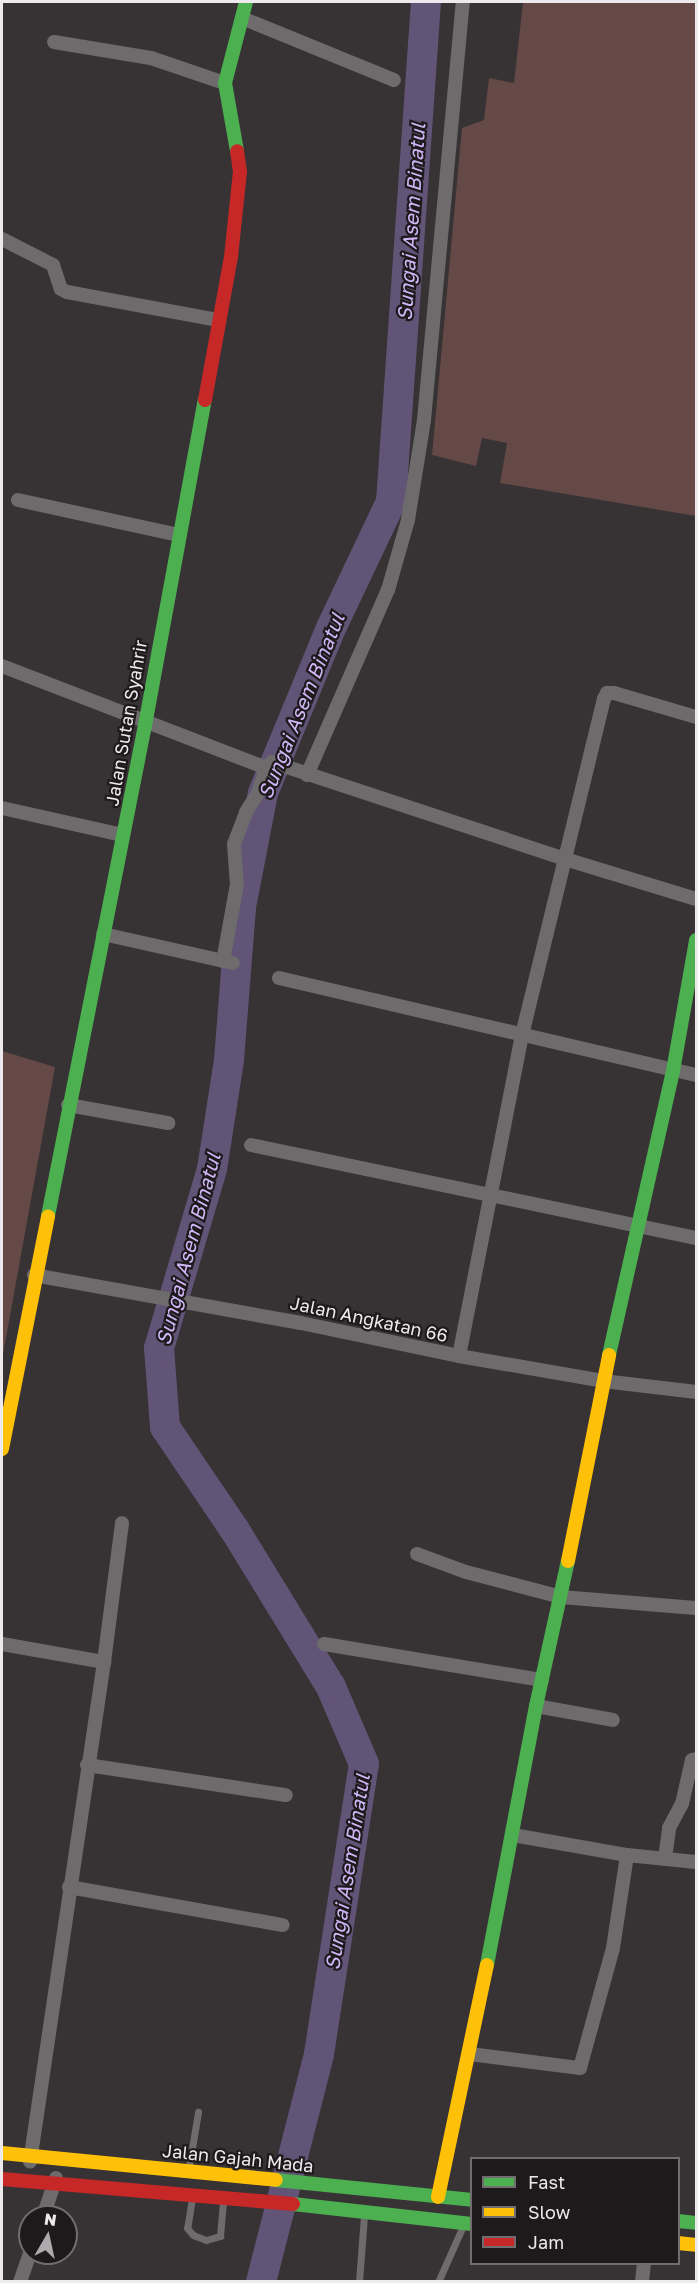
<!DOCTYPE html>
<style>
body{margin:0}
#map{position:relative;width:698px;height:2283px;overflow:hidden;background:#373335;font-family:"Golos Text",sans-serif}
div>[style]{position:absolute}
.green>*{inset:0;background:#644946}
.river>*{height:30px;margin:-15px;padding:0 15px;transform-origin:15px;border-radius:15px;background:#625477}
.lane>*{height:7px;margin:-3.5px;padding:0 3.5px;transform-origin:3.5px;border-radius:3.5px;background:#6d6b6b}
.street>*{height:14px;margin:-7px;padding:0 7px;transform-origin:7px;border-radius:7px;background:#6d6b6b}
.fast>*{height:14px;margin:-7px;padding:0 7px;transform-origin:7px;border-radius:7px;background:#4caf50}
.slow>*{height:14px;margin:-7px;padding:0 7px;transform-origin:7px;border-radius:7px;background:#ffc107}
.jam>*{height:14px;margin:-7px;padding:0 7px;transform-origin:7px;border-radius:7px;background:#c62828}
span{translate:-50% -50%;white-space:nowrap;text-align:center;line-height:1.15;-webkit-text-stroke:4.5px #1e1a1c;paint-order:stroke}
.street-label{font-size:18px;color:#eee9ec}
.water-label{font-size:20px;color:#d0b6f6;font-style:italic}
.frame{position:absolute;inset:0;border:3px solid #eee9ec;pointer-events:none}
.legend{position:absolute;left:470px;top:2157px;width:210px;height:108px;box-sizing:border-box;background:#1e1a1c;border:2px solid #716d6f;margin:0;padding:8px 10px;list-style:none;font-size:18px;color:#eee9ec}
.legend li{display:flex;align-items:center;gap:12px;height:30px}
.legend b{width:30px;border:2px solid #716d6f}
.north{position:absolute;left:18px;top:2205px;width:60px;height:60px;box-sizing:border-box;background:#1e1a1c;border:2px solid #716d6f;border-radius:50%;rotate:9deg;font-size:16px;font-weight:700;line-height:24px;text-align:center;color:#eee9ec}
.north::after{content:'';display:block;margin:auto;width:21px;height:27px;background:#aea9ac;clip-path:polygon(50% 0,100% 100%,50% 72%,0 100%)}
</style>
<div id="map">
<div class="green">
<i style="clip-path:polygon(523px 2px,696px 2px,696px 516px,500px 483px,507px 443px,482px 438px,476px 466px,432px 455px,462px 128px,484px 120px,489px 78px,514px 83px)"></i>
<i style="clip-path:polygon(2px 1051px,55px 1067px,2px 1360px)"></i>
</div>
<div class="river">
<i style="left:261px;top:2282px;width:235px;rotate:-75.7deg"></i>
<i style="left:319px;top:2054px;width:293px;rotate:-81.2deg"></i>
<i style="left:364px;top:1764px;width:84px;rotate:-113.2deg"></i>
<i style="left:331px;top:1687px;width:185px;rotate:-121.5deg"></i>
<i style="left:234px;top:1529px;width:123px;rotate:-124.1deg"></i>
<i style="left:165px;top:1427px;width:79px;rotate:-94.3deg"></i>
<i style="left:159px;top:1348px;width:187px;rotate:-73.5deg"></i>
<i style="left:212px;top:1169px;width:110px;rotate:-81.1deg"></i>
<i style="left:229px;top:1060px;width:153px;rotate:-85.5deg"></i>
<i style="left:241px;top:907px;width:116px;rotate:-79.1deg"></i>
<i style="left:263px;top:793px;width:181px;rotate:-67.6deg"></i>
<i style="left:332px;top:626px;width:137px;rotate:-64.6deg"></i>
<i style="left:391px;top:502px;width:501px;rotate:-86deg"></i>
</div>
<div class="lane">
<i style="left:189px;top:2166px;width:55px;rotate:-80.5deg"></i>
<i style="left:192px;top:2198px;width:30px;rotate:99deg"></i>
<i style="left:187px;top:2228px;width:9px;rotate:49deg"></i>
<i style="left:193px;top:2235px;width:14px;rotate:21deg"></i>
<i style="left:206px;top:2240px;width:15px;rotate:-16deg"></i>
<i style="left:220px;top:2236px;width:35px;rotate:-85deg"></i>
<i style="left:359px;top:2282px;width:67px;rotate:-85.7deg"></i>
<i style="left:438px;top:2282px;width:59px;rotate:-66deg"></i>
</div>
<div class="street">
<i style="left:242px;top:18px;width:164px;rotate:22.2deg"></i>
<i style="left:54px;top:42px;width:98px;rotate:9.4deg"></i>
<i style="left:151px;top:58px;width:78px;rotate:18.7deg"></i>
<i style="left:2px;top:239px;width:57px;rotate:27deg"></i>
<i style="left:53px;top:265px;width:25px;rotate:72deg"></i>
<i style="left:61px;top:289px;width:7px;rotate:27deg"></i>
<i style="left:67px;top:292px;width:154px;rotate:10.5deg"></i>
<i style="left:18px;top:500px;width:165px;rotate:12.3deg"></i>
<i style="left:2px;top:666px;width:283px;rotate:21.1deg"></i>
<i style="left:266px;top:768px;width:8px;rotate:-45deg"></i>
<i style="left:272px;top:762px;width:309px;rotate:18.3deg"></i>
<i style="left:565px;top:859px;width:137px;rotate:17deg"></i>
<i style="left:307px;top:775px;width:202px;rotate:-66.4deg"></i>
<i style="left:388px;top:590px;width:73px;rotate:-74.1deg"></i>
<i style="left:408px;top:520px;width:101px;rotate:-80.9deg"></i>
<i style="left:424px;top:420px;width:420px;rotate:-84.7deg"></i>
<i style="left:2px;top:808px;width:124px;rotate:12.6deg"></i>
<i style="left:103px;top:934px;width:133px;rotate:12.6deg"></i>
<i style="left:223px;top:961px;width:77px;rotate:-79.6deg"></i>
<i style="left:237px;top:885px;width:41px;rotate:-94.2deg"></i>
<i style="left:234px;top:844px;width:34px;rotate:-69deg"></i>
<i style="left:246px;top:812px;width:22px;rotate:-58deg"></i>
<i style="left:258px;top:793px;width:26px;rotate:-72deg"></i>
<i style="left:279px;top:978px;width:428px;rotate:13.1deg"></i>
<i style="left:68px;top:1105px;width:102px;rotate:10.2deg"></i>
<i style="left:251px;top:1145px;width:455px;rotate:11.8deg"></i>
<i style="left:34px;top:1275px;width:271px;rotate:10.2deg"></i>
<i style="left:301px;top:1323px;width:161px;rotate:11.8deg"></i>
<i style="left:459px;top:1356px;width:146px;rotate:9.8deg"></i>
<i style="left:603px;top:1381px;width:94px;rotate:6.7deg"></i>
<i style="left:459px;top:1356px;width:327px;rotate:-78.9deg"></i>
<i style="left:522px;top:1035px;width:346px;rotate:-76.3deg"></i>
<i style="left:604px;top:699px;width:7px;rotate:-63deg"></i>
<i style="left:607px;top:693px;width:7px"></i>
<i style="left:614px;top:693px;width:85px;rotate:16.3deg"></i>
<i style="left:417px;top:1554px;width:52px;rotate:20.2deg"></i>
<i style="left:466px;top:1572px;width:98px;rotate:14.7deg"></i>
<i style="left:561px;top:1597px;width:135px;rotate:4.7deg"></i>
<i style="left:2px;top:1644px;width:104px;rotate:10deg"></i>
<i style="left:104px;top:1662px;width:505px;rotate:98.42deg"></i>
<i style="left:324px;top:1644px;width:221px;rotate:9.4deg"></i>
<i style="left:104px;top:1662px;width:140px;rotate:-82.6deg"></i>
<i style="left:536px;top:1706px;width:78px;rotate:10.3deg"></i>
<i style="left:87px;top:1765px;width:201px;rotate:8.6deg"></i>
<i style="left:513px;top:1835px;width:116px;rotate:10deg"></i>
<i style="left:627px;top:1855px;width:69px;rotate:5.8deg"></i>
<i style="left:665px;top:1858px;width:30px;rotate:-82deg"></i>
<i style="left:669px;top:1828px;width:27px;rotate:-62deg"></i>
<i style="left:682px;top:1804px;width:45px;rotate:-77.2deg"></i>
<i style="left:692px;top:1760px;width:4px;rotate:-14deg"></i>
<i style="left:69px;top:1887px;width:217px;rotate:10.1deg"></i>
<i style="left:470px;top:2054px;width:111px;rotate:7.3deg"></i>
<i style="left:580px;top:2068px;width:124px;rotate:-74.6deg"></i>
<i style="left:613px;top:1948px;width:94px;rotate:-81.4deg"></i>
<i style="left:43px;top:2217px;width:41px;rotate:-71.6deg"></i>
<i style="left:20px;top:2282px;width:31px;rotate:-71deg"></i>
<i style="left:642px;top:2282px;width:18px;rotate:-84deg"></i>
</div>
<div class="fast">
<i style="left:237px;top:151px;width:69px;rotate:-100deg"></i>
<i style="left:225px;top:83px;width:84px;rotate:-75.5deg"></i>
<i style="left:48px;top:1216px;width:506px;rotate:-78.82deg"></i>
<i style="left:146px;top:720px;width:325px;rotate:-79.6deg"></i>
<i style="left:609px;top:1355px;width:291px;rotate:-77.3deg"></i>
<i style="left:673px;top:1071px;width:133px;rotate:-80deg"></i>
<i style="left:487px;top:1965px;width:264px;rotate:-79.3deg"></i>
<i style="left:536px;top:1706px;width:148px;rotate:-77.6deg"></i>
<i style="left:276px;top:2180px;width:197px;rotate:5.8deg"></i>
<i style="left:293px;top:2204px;width:180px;rotate:6.4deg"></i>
<i style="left:678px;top:2221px;width:18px;rotate:6deg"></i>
</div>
<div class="slow">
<i style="left:2px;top:1449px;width:237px;rotate:-78.8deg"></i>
<i style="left:568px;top:1561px;width:210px;rotate:-78.7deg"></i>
<i style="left:2px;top:2153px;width:275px;rotate:5.6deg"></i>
<i style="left:438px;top:2197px;width:237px;rotate:-78.1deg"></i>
<i style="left:678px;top:2243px;width:18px;rotate:6deg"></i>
</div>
<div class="jam">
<i style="left:205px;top:400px;width:145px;rotate:-79.7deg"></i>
<i style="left:231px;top:257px;width:85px;rotate:-84deg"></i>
<i style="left:240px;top:172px;width:21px;rotate:-98deg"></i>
<i style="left:2px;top:2179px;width:292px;rotate:4.9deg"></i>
</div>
<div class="street-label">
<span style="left:126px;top:723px;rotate:-80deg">Jalan Sutan Syahrir</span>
<span style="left:369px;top:1319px;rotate:12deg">Jalan Angkatan 66</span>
<span style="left:238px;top:2158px;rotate:6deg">Jalan Gajah Mada</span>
</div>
<div class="water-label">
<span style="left:411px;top:222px;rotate:-86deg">Sungai Asem Binatul</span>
<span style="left:301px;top:706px;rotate:-68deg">Sungai Asem Binatul</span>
<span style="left:188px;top:1249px;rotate:-75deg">Sungai Asem Binatul</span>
<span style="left:347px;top:1872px;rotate:-81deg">Sungai Asem Binatul</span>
</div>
<div class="frame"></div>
<ul class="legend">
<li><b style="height:8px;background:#4caf50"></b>Fast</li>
<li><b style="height:8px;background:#ffc107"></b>Slow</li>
<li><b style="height:8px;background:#c62828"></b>Jam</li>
</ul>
<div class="north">N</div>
</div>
